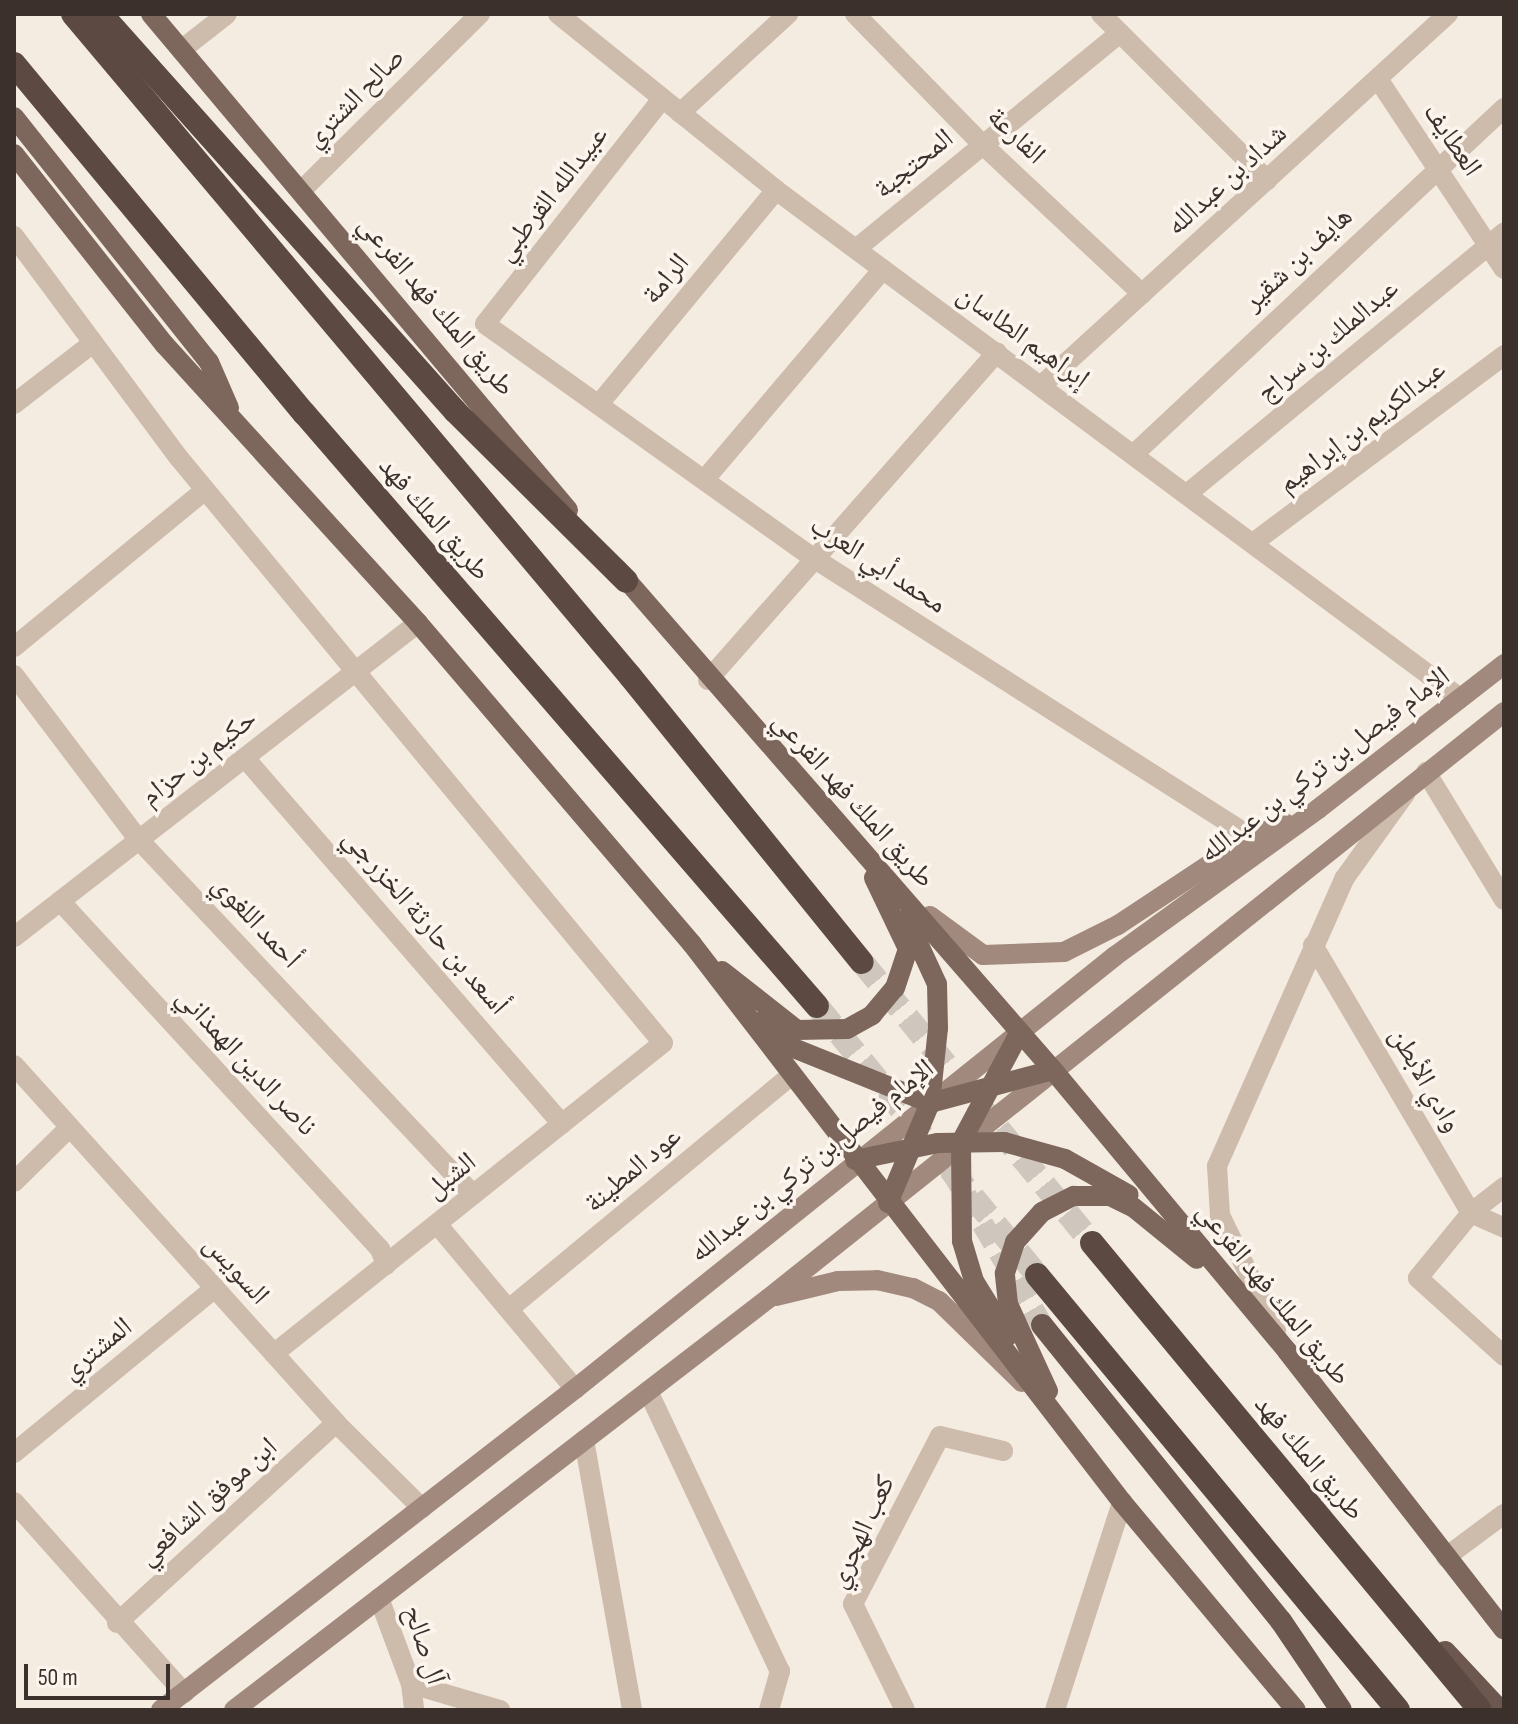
<!DOCTYPE html>
<meta charset="utf-8">
<style>
body{margin:0}
#map{position:relative;width:1518px;height:1724px;overflow:hidden;background:#f4ebe1;font-family:"Sofia Sans Condensed","Noto Naskh Arabic",sans-serif}
div>[style]{position:absolute}
.trunk-tunnel>*{height:22px;margin-top:-11px;transform-origin:0;background:repeating-linear-gradient(90deg,#cfc6bd 0 22px,transparent 0 33px)}
.motorway-tunnel>*{height:24px;margin-top:-12px;transform-origin:0;background:repeating-linear-gradient(90deg,#cfc6bd 0 24px,transparent 0 36px)}
.minor>*{height:20px;margin:-10px;padding:0 10px;transform-origin:10px;border-radius:10px;background:#cdbbac}
.tertiary>*{height:20px;margin:-10px;padding:0 10px;transform-origin:10px;border-radius:10px;background:#cdbbac}
.secondary>*{height:20px;margin:-10px;padding:0 10px;transform-origin:10px;border-radius:10px;background:#a18a7d}
.primary>*{height:20px;margin:-10px;padding:0 10px;transform-origin:10px;border-radius:10px;background:#7d675c}
.trunk>*{height:22px;margin:-11px;padding:0 11px;transform-origin:11px;border-radius:11px;background:#6c584f}
.motorway>*{height:24px;margin:-12px;padding:0 12px;transform-origin:12px;border-radius:12px;background:#5c4a42}
span{translate:-50% -50%;white-space:nowrap;text-align:center;line-height:1.15;-webkit-text-stroke:7px #fbf5ee;paint-order:stroke}
.street-label{font-size:28px;color:#3b302b}
.frame{position:absolute;inset:0;border:16px solid #3b302b;pointer-events:none}
.scale{position:absolute;left:24px;top:1664px;width:146px;height:36px;box-sizing:border-box;border:4px solid #3b302b;border-top:0;padding-left:10px;font-size:24px;line-height:28px;white-space:nowrap;color:#3b302b;-webkit-text-stroke:6px #fbf5ee;paint-order:stroke}
</style>
<div id="map">
<div class="trunk-tunnel">
<i style="left:949px;top:1167px;width:183px;rotate:59.5deg"></i>
</div>
<div class="motorway-tunnel">
<i style="left:862px;top:962px;width:363px;rotate:50.7deg"></i>
<i style="left:817px;top:1006px;width:169px;rotate:50.8deg"></i>
<i style="left:950px;top:1169px;width:137px;rotate:50.6deg"></i>
</div>
<div class="minor">
<i style="left:558px;top:14px;width:280px;rotate:38.9deg"></i>
<i style="left:776px;top:190px;width:852px;rotate:36.6deg"></i>
<i style="left:855px;top:14px;width:183px;rotate:45.7deg"></i>
<i style="left:983px;top:145px;width:218px;rotate:43.1deg"></i>
<i style="left:1101px;top:14px;width:235px;rotate:45deg"></i>
<i style="left:181px;top:50px;width:58px;rotate:-38deg"></i>
<i style="left:1380px;top:82px;width:224px;rotate:56.5deg"></i>
<i style="left:662px;top:99px;width:286px;rotate:128.2deg"></i>
<i style="left:485px;top:324px;width:405px;rotate:35.5deg"></i>
<i style="left:815px;top:559px;width:517px;rotate:32.52deg"></i>
<i style="left:680px;top:113px;width:147px;rotate:-42.5deg"></i>
<i style="left:303px;top:189px;width:249px;rotate:-44.7deg"></i>
<i style="left:14px;top:236px;width:277px;rotate:53.4deg"></i>
<i style="left:179px;top:458px;width:759px;rotate:50.4deg"></i>
<i style="left:663px;top:1043px;width:498px;rotate:141.4deg"></i>
<i style="left:856px;top:249px;width:341px;rotate:-39.3deg"></i>
<i style="left:1042px;top:385px;width:550px;rotate:-42.42deg"></i>
<i style="left:14px;top:404px;width:100px;rotate:-37.7deg"></i>
<i style="left:599px;top:404px;width:278px;rotate:-50.4deg"></i>
<i style="left:1134px;top:454px;width:507px;rotate:-43.08deg"></i>
<i style="left:705px;top:479px;width:275px;rotate:-49.7deg"></i>
<i style="left:1187px;top:494px;width:411px;rotate:-39.5deg"></i>
<i style="left:1253px;top:543px;width:314px;rotate:-36.8deg"></i>
<i style="left:14px;top:647px;width:247px;rotate:-39.4deg"></i>
<i style="left:14px;top:675px;width:207px;rotate:52.9deg"></i>
<i style="left:139px;top:840px;width:487px;rotate:46.7deg"></i>
<i style="left:708px;top:680px;width:437px;rotate:-48.6deg"></i>
<i style="left:245px;top:758px;width:484px;rotate:49.1deg"></i>
<i style="left:1426px;top:772px;width:150px;rotate:58.6deg"></i>
<i style="left:60px;top:901px;width:473px;rotate:47.4deg"></i>
<i style="left:380px;top:1249px;width:17px;rotate:69deg"></i>
<i style="left:1313px;top:945px;width:311px;rotate:59.5deg"></i>
<i style="left:1471px;top:1213px;width:36px;rotate:24deg"></i>
<i style="left:14px;top:1065px;width:482px;rotate:48deg"></i>
<i style="left:336px;top:1423px;width:121px;rotate:44.7deg"></i>
<i style="left:14px;top:1182px;width:78px;rotate:-44.5deg"></i>
<i style="left:1504px;top:1187px;width:42px;rotate:141.8deg"></i>
<i style="left:1471px;top:1213px;width:84px;rotate:129.2deg"></i>
<i style="left:1418px;top:1278px;width:116px;rotate:42.2deg"></i>
<i style="left:437px;top:1224px;width:215px;rotate:50.1deg"></i>
<i style="left:510px;top:1308px;width:364px;rotate:-39.6deg"></i>
<i style="left:648px;top:1391px;width:310px;rotate:64.8deg"></i>
<i style="left:780px;top:1671px;width:41px;rotate:105.8deg"></i>
<i style="left:584px;top:1440px;width:274px;rotate:79.9deg"></i>
<i style="left:14px;top:1453px;width:260px;rotate:-39.4deg"></i>
<i style="left:14px;top:1502px;width:256px;rotate:48.3deg"></i>
<i style="left:1446px;top:1557px;width:72px;rotate:-36.6deg"></i>
<i style="left:379px;top:1598px;width:92px;rotate:69.6deg"></i>
<i style="left:411px;top:1684px;width:26px;rotate:83deg"></i>
<i style="left:117px;top:1623px;width:297px;rotate:-42.4deg"></i>
<i style="left:411px;top:1684px;width:93px;rotate:16.3deg"></i>
<i style="left:905px;top:1710px;width:118px;rotate:-116.1deg"></i>
<i style="left:853px;top:1604px;width:189px;rotate:-62.6deg"></i>
<i style="left:940px;top:1436px;width:65px;rotate:13.4deg"></i>
<i style="left:1055px;top:1710px;width:219px;rotate:-72.1deg"></i>
</div>
<div class="tertiary">
<i style="left:14px;top:937px;width:512px;rotate:-37.86deg"></i>
<i style="left:1276px;top:1330px;width:128px;rotate:-116deg"></i>
<i style="left:1220px;top:1215px;width:49px;rotate:-93.5deg"></i>
<i style="left:1217px;top:1166px;width:314px;rotate:-66.1deg"></i>
<i style="left:1344px;top:879px;width:105px;rotate:-54.3deg"></i>
</div>
<div class="secondary">
<i style="left:930px;top:916px;width:66px;rotate:36.3deg"></i>
<i style="left:983px;top:955px;width:81px;rotate:-2.1deg"></i>
<i style="left:1064px;top:952px;width:60px;rotate:-26.6deg"></i>
<i style="left:1118px;top:925px;width:159px;rotate:-33.5deg"></i>
<i style="left:1251px;top:837px;width:37px;rotate:-22deg"></i>
<i style="left:776px;top:1296px;width:64px;rotate:-13.6deg"></i>
<i style="left:838px;top:1281px;width:39px;rotate:-1deg"></i>
<i style="left:877px;top:1280px;width:37px;rotate:13deg"></i>
<i style="left:913px;top:1288px;width:29px;rotate:27deg"></i>
<i style="left:939px;top:1301px;width:116px;rotate:44.3deg"></i>
<i style="left:161px;top:1710px;width:524px;rotate:-37.79deg"></i>
<i style="left:575px;top:1389px;width:692px;rotate:-38.72deg"></i>
<i style="left:1115px;top:956px;width:251px;rotate:-35.9deg"></i>
<i style="left:1318px;top:809px;width:236px;rotate:-37.9deg"></i>
<i style="left:234px;top:1710px;width:675px;rotate:-37.6deg"></i>
<i style="left:769px;top:1298px;width:940px;rotate:-38.56deg"></i>
</div>
<div class="primary">
<i style="left:151px;top:14px;width:648px;rotate:49.95deg"></i>
<i style="left:14px;top:117px;width:313px;rotate:51.5deg"></i>
<i style="left:209px;top:362px;width:50px;rotate:66.5deg"></i>
<i style="left:14px;top:154px;width:243px;rotate:51.7deg"></i>
<i style="left:165px;top:345px;width:376px;rotate:47.7deg"></i>
<i style="left:418px;top:623px;width:422px;rotate:49.5deg"></i>
<i style="left:692px;top:944px;width:704px;rotate:52.38deg"></i>
<i style="left:1122px;top:1502px;width:271px;rotate:50.1deg"></i>
<i style="left:617px;top:569px;width:664px;rotate:48.97deg"></i>
<i style="left:1053px;top:1070px;width:366px;rotate:50.2deg"></i>
<i style="left:1287px;top:1351px;width:353px;rotate:52.1deg"></i>
<i style="left:722px;top:971px;width:95px;rotate:38.2deg"></i>
<i style="left:797px;top:1030px;width:50px;rotate:-1.1deg"></i>
<i style="left:847px;top:1029px;width:29px;rotate:-29deg"></i>
<i style="left:872px;top:1015px;width:35px;rotate:-50deg"></i>
<i style="left:895px;top:988px;width:41px;rotate:-71.6deg"></i>
<i style="left:908px;top:949px;width:79px;rotate:-115.6deg"></i>
<i style="left:762px;top:1021px;width:39px;rotate:42deg"></i>
<i style="left:791px;top:1047px;width:150px;rotate:21.9deg"></i>
<i style="left:930px;top:1103px;width:127px;rotate:-15deg"></i>
<i style="left:855px;top:1160px;width:85px;rotate:-11.6deg"></i>
<i style="left:938px;top:1143px;width:66px;rotate:-0.9deg"></i>
<i style="left:1004px;top:1142px;width:63px;rotate:15.6deg"></i>
<i style="left:1065px;top:1159px;width:73px;rotate:29.4deg"></i>
<i style="left:888px;top:1203px;width:108px;rotate:-67.2deg"></i>
<i style="left:930px;top:1103px;width:75px;rotate:-83.9deg"></i>
<i style="left:938px;top:1028px;width:44px;rotate:-91.3deg"></i>
<i style="left:937px;top:984px;width:72px;rotate:-114.8deg"></i>
<i style="left:1008px;top:1336px;width:65px;rotate:-121.7deg"></i>
<i style="left:974px;top:1281px;width:42px;rotate:-106.7deg"></i>
<i style="left:962px;top:1241px;width:99px;rotate:-90.6deg"></i>
<i style="left:961px;top:1142px;width:123px;rotate:-61.8deg"></i>
<i style="left:1048px;top:1391px;width:96px;rotate:-114.7deg"></i>
<i style="left:1008px;top:1304px;width:31px;rotate:-96deg"></i>
<i style="left:1005px;top:1273px;width:33px;rotate:-72deg"></i>
<i style="left:1015px;top:1242px;width:40px;rotate:-48deg"></i>
<i style="left:1042px;top:1212px;width:36px;rotate:-27deg"></i>
<i style="left:1074px;top:1196px;width:36px"></i>
<i style="left:1110px;top:1196px;width:25px;rotate:26deg"></i>
<i style="left:1133px;top:1207px;width:82px;rotate:39.1deg"></i>
</div>
<div class="trunk">
<i style="left:1042px;top:1325px;width:380px;rotate:51.1deg"></i>
<i style="left:1281px;top:1621px;width:107px;rotate:56deg"></i>
<i style="left:1445px;top:1652px;width:79px;rotate:47deg"></i>
</div>
<div class="motorway">
<i style="left:73px;top:14px;width:865px;rotate:49.92deg"></i>
<i style="left:630px;top:676px;width:368px;rotate:51deg"></i>
<i style="left:101px;top:14px;width:532px;rotate:48.28deg"></i>
<i style="left:455px;top:411px;width:241px;rotate:44.8deg"></i>
<i style="left:14px;top:64px;width:454px;rotate:50.3deg"></i>
<i style="left:304px;top:413px;width:784px;rotate:49.14deg"></i>
<i style="left:1092px;top:1243px;width:607px;rotate:50.28deg"></i>
<i style="left:1037px;top:1275px;width:565px;rotate:50.31deg"></i>
</div>
<div class="street-label">
<span style="left:355px;top:98px;rotate:-45deg">صالح الشتري</span>
<span style="left:1016px;top:136px;rotate:44deg">الفارعة</span>
<span style="left:1452px;top:140px;rotate:56deg">العطايف</span>
<span style="left:914px;top:164px;rotate:-39deg">المحتجبة</span>
<span style="left:1227px;top:180px;rotate:-42deg">شداد بن عبدالله</span>
<span style="left:552px;top:194px;rotate:-52deg">عبيدالله القرطبي</span>
<span style="left:1298px;top:259px;rotate:-43deg">هايف بن شقير</span>
<span style="left:666px;top:279px;rotate:-50deg">الرامة</span>
<span style="left:436px;top:306px;rotate:50deg">طريق الملك فهد الفرعي</span>
<span style="left:1023px;top:337px;rotate:36deg">إبراهيم الطاسان</span>
<span style="left:1328px;top:341px;rotate:-40deg">عبدالملك بن سراج</span>
<span style="left:1362px;top:427px;rotate:-37deg">عبدالكريم بن إبراهيم</span>
<span style="left:434px;top:519px;rotate:49deg">طريق الملك فهد</span>
<span style="left:878px;top:565px;rotate:33deg">محمد أبي العرب</span>
<span style="left:199px;top:758px;rotate:-38deg">حكيم بن حزام</span>
<span style="left:1325px;top:765px;rotate:-37deg">الإمام فيصل بن تركي بن عبدالله</span>
<span style="left:853px;top:800px;rotate:48deg">طريق الملك فهد الفرعي</span>
<span style="left:256px;top:922px;rotate:47deg">أحمد اللغوي</span>
<span style="left:425px;top:922px;rotate:49deg">أسعد بن حارثة الخزرجي</span>
<span style="left:246px;top:1062px;rotate:47deg">ناصر الدين الهمذاني</span>
<span style="left:1425px;top:1080px;rotate:60deg">وادي الأبطن</span>
<span style="left:812px;top:1161px;rotate:-39deg">الإمام فيصل بن تركي بن عبدالله</span>
<span style="left:633px;top:1170px;rotate:-40deg">عود المطينة</span>
<span style="left:451px;top:1176px;rotate:-39deg">الشبل</span>
<span style="left:236px;top:1270px;rotate:48deg">السويس</span>
<span style="left:1273px;top:1294px;rotate:51deg">طريق الملك فهد الفرعي</span>
<span style="left:97px;top:1349px;rotate:-39deg">المشتري</span>
<span style="left:1309px;top:1458px;rotate:50deg">طريق الملك فهد</span>
<span style="left:208px;top:1502px;rotate:-42deg">ابن موفق الشافعي</span>
<span style="left:862px;top:1532px;rotate:-65deg">كعب الهجري</span>
<span style="left:424px;top:1645px;rotate:72deg">آل صالح</span>
</div>
<div class="frame"></div>
<div class="scale">50 m</div>
</div>
